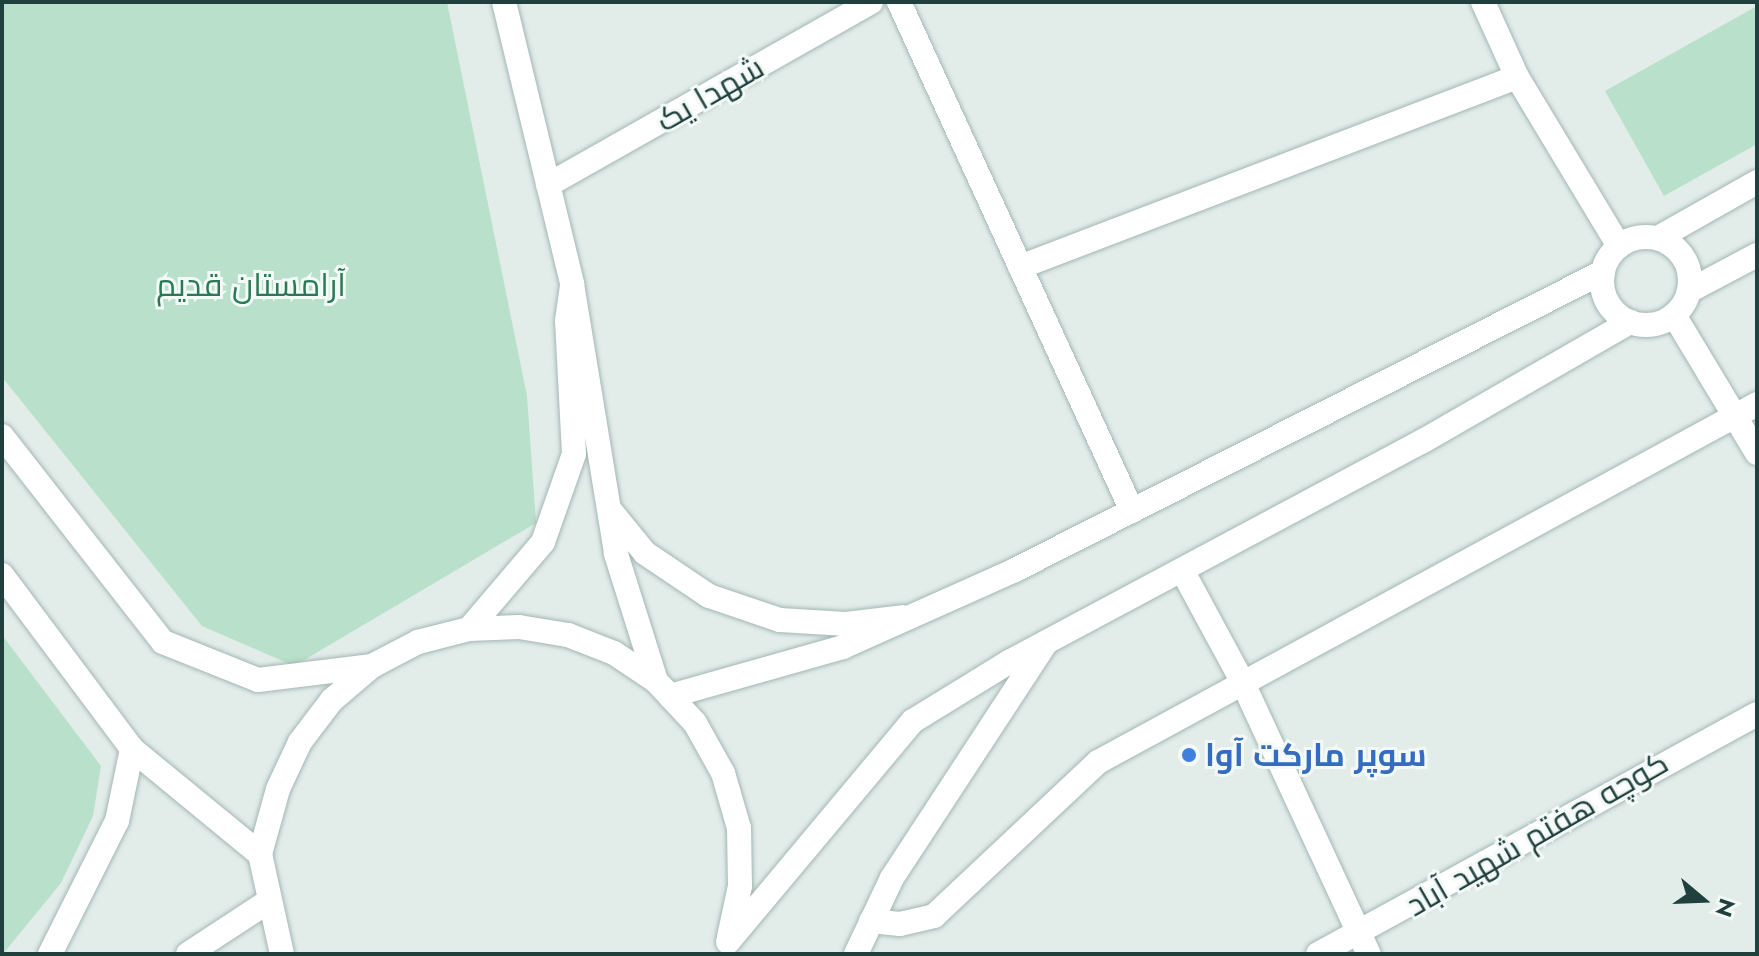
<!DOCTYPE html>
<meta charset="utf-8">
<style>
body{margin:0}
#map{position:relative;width:1759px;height:956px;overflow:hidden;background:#e2edea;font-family:Jost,Cairo,sans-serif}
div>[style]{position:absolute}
.green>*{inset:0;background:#b9e0ca}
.roads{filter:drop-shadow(0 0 2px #a4b6b3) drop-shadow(0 0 2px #a4b6b3)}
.minor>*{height:24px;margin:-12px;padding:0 12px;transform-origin:12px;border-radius:12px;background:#fff}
.tertiary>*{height:24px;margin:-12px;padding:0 12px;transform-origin:12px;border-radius:12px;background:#fff}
.secondary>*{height:24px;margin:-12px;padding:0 12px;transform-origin:12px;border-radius:12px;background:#fff}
.secondary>.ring{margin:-12px;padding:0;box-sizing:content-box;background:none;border:24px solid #fff;border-radius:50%}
.dots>*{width:22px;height:22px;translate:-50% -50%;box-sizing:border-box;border:4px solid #f3f9f7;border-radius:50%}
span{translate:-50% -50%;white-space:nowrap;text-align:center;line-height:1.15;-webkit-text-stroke:6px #f3f9f7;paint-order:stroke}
.street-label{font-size:32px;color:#20403d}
.park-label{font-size:32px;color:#277a54}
.shop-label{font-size:32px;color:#366cbe;font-weight:700}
.left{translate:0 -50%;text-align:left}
.frame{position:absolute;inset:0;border:4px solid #20403d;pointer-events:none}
.north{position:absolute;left:1663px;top:860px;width:80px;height:80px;-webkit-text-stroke:6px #f3f9f7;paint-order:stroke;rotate:109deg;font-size:22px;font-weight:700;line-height:32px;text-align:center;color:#20403d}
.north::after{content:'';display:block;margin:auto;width:28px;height:36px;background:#20403d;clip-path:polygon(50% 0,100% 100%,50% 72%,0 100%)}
</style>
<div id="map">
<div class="green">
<i style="clip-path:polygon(2px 2px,447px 2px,527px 396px,536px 523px,294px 666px,202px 626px,2px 377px)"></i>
<i style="clip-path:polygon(1757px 6px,1757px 144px,1664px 196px,1605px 91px)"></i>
<i style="clip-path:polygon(2px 635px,101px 766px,93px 816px,61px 883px,3px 954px)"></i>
</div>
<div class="roads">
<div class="minor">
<i style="left:504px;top:2px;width:290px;rotate:76.4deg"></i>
<i style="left:899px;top:2px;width:560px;rotate:65.4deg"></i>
<i style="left:1483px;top:2px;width:82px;rotate:65.6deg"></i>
<i style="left:1517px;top:77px;width:197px;rotate:58.9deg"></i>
<i style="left:548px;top:185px;width:371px;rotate:-29.5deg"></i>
<i style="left:1020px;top:267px;width:532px;rotate:-20.92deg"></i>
<i style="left:1674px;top:315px;width:161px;rotate:59deg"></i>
<i style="left:610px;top:510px;width:55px;rotate:50.9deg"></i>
<i style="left:645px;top:553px;width:77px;rotate:33.9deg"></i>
<i style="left:709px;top:596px;width:75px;rotate:18.7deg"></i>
<i style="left:780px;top:620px;width:66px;rotate:3.5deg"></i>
<i style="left:846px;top:624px;width:57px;rotate:-7deg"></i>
<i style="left:1182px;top:570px;width:126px;rotate:61.6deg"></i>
<i style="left:1242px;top:681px;width:301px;rotate:65.1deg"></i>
<i style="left:469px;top:629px;width:114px;rotate:-49.6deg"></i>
<i style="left:543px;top:542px;width:93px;rotate:-70.6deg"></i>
<i style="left:574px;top:454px;width:133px;rotate:-93deg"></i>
<i style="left:567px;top:321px;width:37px;rotate:-82deg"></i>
<i style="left:572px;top:284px;width:274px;rotate:80.7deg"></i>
<i style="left:616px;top:554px;width:133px;rotate:72.5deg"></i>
<i style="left:871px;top:921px;width:29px;rotate:6deg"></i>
<i style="left:900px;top:924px;width:35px;rotate:-13deg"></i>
<i style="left:934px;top:916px;width:225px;rotate:-43.2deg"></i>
<i style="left:1098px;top:762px;width:750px;rotate:-28.51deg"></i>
<i style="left:50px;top:954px;width:149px;rotate:-63.3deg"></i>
<i style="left:117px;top:821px;width:74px;rotate:-78.2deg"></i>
<i style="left:1318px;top:954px;width:500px;rotate:-28.67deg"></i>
</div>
<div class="tertiary">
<i style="left:2px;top:436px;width:261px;rotate:52deg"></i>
<i style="left:163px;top:642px;width:102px;rotate:21.8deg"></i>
<i style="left:258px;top:680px;width:115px;rotate:-7deg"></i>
<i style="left:2px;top:575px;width:217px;rotate:53.2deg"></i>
<i style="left:132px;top:749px;width:166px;rotate:39.4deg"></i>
</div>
<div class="secondary">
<i class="ring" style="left:1602px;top:237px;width:64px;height:64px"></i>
<i style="left:1658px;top:238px;width:114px;rotate:-29.5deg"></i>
<i style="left:1689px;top:291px;width:77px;rotate:-27.9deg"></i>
<i style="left:670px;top:696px;width:180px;rotate:-15.8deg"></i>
<i style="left:843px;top:647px;width:188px;rotate:-24.1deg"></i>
<i style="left:1015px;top:570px;width:659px;rotate:-26.88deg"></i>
<i style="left:728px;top:942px;width:288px;rotate:-50.1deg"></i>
<i style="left:913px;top:721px;width:113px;rotate:-31.6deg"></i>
<i style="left:1009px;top:662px;width:469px;rotate:-28.1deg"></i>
<i style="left:1423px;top:441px;width:239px;rotate:-29.9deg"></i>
<i style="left:188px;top:954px;width:97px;rotate:-33.2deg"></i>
<i style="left:282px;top:954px;width:102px;rotate:-102.4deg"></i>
<i style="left:260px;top:854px;width:67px;rotate:-74.5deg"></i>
<i style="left:278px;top:789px;width:52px;rotate:-64.9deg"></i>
<i style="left:300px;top:742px;width:53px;rotate:-52.7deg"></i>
<i style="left:332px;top:700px;width:52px;rotate:-40.4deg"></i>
<i style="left:372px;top:666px;width:52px;rotate:-27.6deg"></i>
<i style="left:418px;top:642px;width:53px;rotate:-14.3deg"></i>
<i style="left:469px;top:629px;width:50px;rotate:-2.3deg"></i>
<i style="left:519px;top:627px;width:50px;rotate:9.3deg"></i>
<i style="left:568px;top:635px;width:49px;rotate:21.4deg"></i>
<i style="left:614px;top:653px;width:50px;rotate:33.7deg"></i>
<i style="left:656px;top:681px;width:57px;rotate:47.1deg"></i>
<i style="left:695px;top:723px;width:57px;rotate:60.8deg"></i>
<i style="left:723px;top:773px;width:57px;rotate:73.8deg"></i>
<i style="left:739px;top:828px;width:58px;rotate:89deg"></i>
<i style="left:740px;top:886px;width:52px;rotate:102.2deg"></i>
<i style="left:856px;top:954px;width:84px;rotate:-64.7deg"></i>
<i style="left:892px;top:878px;width:281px;rotate:-56.8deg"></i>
</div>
</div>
<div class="dots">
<i style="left:1189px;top:755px;background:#3f7fe0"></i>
</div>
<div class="street-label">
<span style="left:710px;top:94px;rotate:-30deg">شهدا یک</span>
<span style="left:1537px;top:834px;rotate:-30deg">کوچه هفتم شهید آباد</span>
</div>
<div class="park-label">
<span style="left:251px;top:285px">آرامستان قدیم</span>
</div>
<div class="shop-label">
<span class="left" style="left:1205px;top:755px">سوپر مارکت آوا</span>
</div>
<div class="frame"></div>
<div class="north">N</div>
</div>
